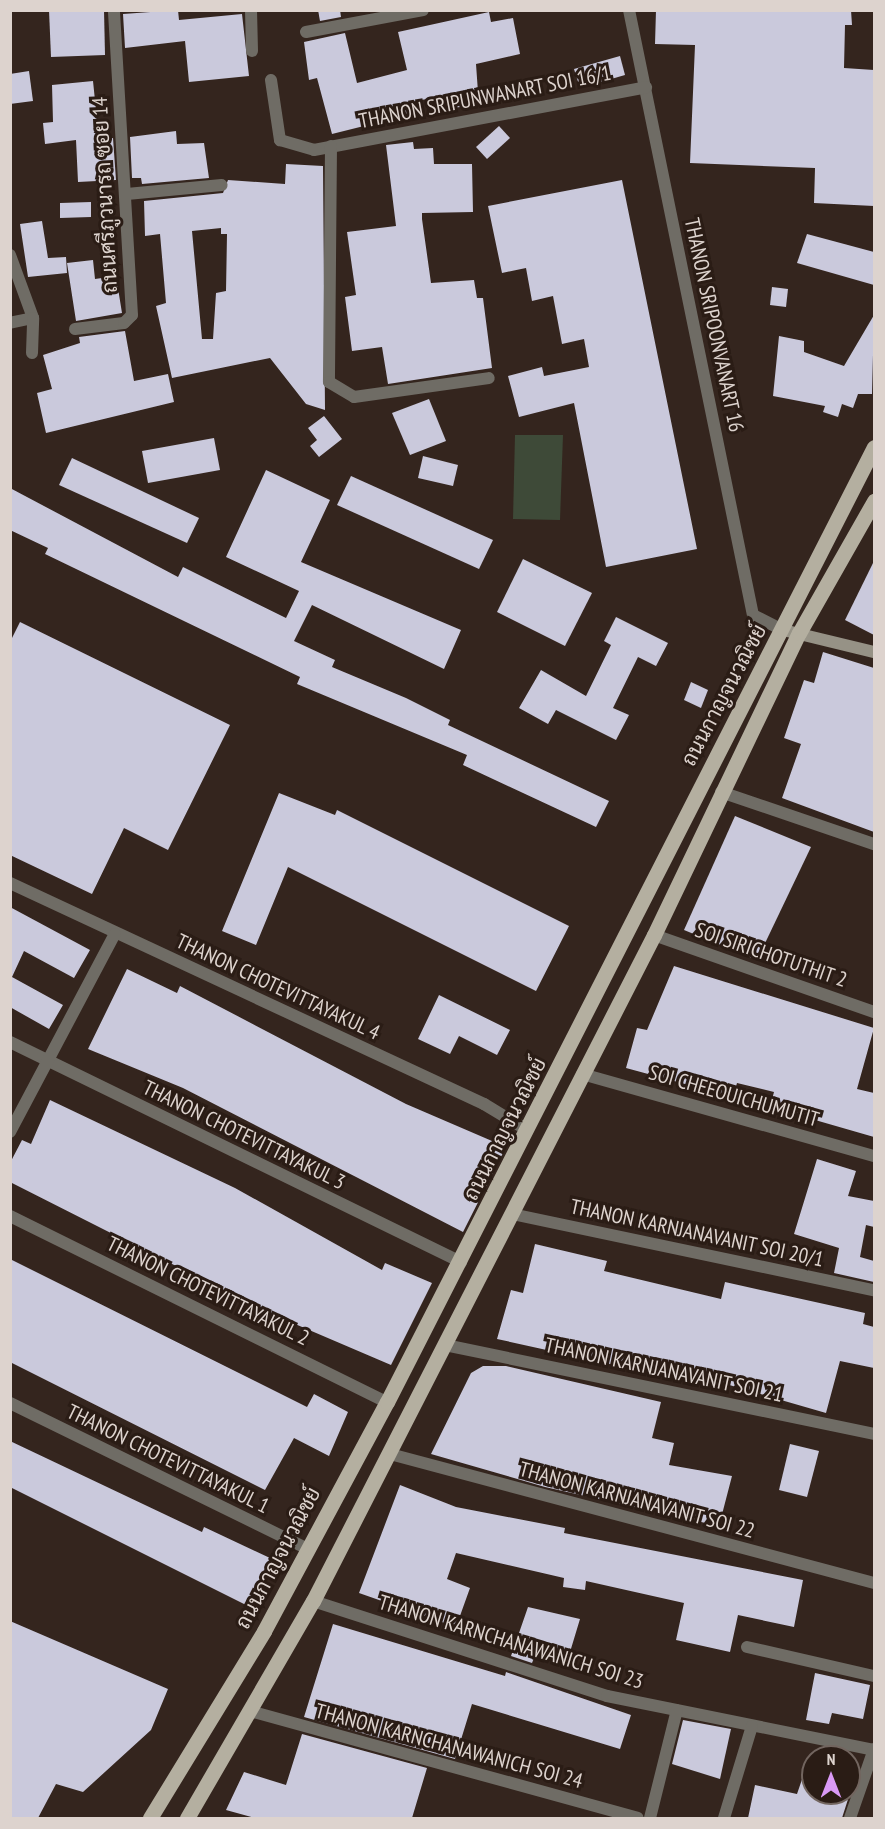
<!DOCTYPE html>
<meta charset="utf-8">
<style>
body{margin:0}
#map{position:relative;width:885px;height:1829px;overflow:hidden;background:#34251e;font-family:"PT Sans Narrow",Sarabun,sans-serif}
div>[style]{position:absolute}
.green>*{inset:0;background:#3e4a38}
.building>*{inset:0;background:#cac9dc}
.street>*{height:12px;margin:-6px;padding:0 6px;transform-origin:6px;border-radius:6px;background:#6f6c65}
.secondary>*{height:12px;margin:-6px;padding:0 6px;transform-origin:6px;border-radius:6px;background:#969286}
.primary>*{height:15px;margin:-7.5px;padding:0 7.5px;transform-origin:7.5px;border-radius:7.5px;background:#b4afa0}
span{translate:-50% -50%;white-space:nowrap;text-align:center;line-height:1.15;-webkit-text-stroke:6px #2a1c15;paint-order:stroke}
.street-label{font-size:21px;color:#ddd3ce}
.frame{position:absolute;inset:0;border:12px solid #ddd3ce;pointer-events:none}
.north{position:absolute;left:801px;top:1745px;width:60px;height:60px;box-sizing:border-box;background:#2a1c15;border:2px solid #72655f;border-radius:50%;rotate:0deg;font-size:16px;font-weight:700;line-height:24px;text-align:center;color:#ddd3ce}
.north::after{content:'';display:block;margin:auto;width:21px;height:27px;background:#da9af6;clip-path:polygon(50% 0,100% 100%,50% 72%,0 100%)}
</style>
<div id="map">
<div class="green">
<i style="clip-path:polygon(515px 435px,563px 435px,560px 520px,513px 519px)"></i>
</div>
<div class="building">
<i style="clip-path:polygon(49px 10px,104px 10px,105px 55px,51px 57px)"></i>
<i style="clip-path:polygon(178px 10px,179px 20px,242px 14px,249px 76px,189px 82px,185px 41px,125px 48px,123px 14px)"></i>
<i style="clip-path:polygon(318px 10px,340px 10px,341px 17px,320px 21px)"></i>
<i style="clip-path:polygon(656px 10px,851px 10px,852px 25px,845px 25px,844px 68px,874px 70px,874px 206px,814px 203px,815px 168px,690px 163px,695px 45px,655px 44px)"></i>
<i style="clip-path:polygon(489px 12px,491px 22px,513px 18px,520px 54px,476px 64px,479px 106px,445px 108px,445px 96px,415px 101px,416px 113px,332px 134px,317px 78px,309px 80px,304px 42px,345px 33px,357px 83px,407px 70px,398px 32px)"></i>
<i style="clip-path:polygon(620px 56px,625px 75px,580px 88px,574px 69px)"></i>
<i style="clip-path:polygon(29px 71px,33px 101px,10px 104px,10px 74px)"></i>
<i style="clip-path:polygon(93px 81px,99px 139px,113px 138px,116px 180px,78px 182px,76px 140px,45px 144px,43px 123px,53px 122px,52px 85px)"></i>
<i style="clip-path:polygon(499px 126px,510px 138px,487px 159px,476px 147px)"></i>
<i style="clip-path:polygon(176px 131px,177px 144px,204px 143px,209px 178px,142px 184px,141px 178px,132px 178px,130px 137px)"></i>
<i style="clip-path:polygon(413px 142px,414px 149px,433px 148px,434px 164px,472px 164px,473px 212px,422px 213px,422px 219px,431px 283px,474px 280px,477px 298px,483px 298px,492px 368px,388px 384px,382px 347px,352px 351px,345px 297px,356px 295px,347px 232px,396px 226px,386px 145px)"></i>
<i style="clip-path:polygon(evenodd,286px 164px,323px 166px,325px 410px,306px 404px,270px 358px,172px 378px,156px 306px,166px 303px,160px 234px,145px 236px,144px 201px,223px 193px,228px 180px,285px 184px,286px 164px,221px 228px,221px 234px,227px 234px,226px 291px,216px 293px,213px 339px,202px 339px,192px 231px,221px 228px)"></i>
<i style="clip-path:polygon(622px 180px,697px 549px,606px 567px,574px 403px,519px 417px,508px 376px,542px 367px,544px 376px,589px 367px,584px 339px,562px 344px,553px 296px,532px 301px,526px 268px,502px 273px,488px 206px)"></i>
<i style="clip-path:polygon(91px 202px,91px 217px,60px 218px,60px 203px)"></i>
<i style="clip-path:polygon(42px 221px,48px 258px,66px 257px,67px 273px,28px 277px,20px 224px)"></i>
<i style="clip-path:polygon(807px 234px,874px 252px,874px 285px,797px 263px)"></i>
<i style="clip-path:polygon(93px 260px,95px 279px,116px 276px,122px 313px,76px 321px,67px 263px)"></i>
<i style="clip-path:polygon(772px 287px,788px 289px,786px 307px,770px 305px)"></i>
<i style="clip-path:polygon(874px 315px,872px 394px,858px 394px,853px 408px,842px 404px,838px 417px,823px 412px,825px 406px,773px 396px,779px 336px,804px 341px,804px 352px,844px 366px)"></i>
<i style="clip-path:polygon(125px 331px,134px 381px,168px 374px,174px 402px,46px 433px,37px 393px,52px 389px,43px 355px,80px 343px,79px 337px)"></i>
<i style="clip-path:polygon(429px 399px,446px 441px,410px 455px,392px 413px)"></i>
<i style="clip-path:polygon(324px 416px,342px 439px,319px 457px,310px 446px,317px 440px,308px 428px)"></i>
<i style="clip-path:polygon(214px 438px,220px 470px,148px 483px,142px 451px)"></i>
<i style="clip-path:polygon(423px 456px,458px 465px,453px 486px,418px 478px)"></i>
<i style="clip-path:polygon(72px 458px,199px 518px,187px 543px,59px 485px)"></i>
<i style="clip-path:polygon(266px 470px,330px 500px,301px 562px,461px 630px,444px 669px,312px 605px,294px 641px,335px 660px,332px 667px,406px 698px,450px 720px,448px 725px,609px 801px,596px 827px,463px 765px,467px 755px,297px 684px,300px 677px,45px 554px,48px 548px,10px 530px,10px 488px,178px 577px,183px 567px,286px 618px,299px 591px,226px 557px)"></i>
<i style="clip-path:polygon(351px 476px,493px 540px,479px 569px,337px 505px)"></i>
<i style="clip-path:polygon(523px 559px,592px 593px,565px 646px,497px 612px)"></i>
<i style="clip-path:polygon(874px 561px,874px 635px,845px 620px)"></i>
<i style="clip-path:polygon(616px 617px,668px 643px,656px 666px,638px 657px,613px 708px,629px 715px,616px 740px,556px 710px,548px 724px,519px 708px,541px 670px,586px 696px,611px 645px,604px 641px)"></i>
<i style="clip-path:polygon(20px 622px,230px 725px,168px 850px,124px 828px,92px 894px,10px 855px,10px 642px)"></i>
<i style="clip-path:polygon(823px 652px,874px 668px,874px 832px,782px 798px,801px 744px,784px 738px,804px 680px,814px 683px)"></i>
<i style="clip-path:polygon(691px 682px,708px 690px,701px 708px,684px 700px)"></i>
<i style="clip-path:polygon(279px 793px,335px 815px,337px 810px,569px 926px,536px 991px,288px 867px,256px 945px,222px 931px)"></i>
<i style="clip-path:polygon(735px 816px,811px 847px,757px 960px,684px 930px)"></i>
<i style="clip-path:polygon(10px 907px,90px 950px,74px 978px,24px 951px,12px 977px,63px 1005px,49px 1029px,10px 1007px)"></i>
<i style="clip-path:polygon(674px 966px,874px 1028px,857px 1089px,874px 1093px,874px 1137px,770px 1107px,774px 1092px,737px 1083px,733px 1097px,626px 1068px,637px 1028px,647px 1030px)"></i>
<i style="clip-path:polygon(127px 969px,177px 993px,180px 986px,406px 1104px,506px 1147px,463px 1232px,183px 1088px,88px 1049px)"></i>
<i style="clip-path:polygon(439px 995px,510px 1030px,497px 1055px,459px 1036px,450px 1054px,418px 1039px)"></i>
<i style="clip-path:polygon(50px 1100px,235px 1188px,382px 1270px,385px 1263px,432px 1283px,391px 1365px,267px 1312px,10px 1182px,10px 1163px,22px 1140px,31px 1144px)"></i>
<i style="clip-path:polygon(817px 1159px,856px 1171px,848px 1196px,874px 1201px,874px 1227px,866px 1225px,860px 1257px,874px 1261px,874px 1282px,834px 1273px,839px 1248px,794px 1234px)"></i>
<i style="clip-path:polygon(535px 1244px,607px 1261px,604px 1271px,721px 1299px,725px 1282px,865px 1313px,863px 1324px,874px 1327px,874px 1368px,840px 1361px,826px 1413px,712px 1380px,710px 1386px,497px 1339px,511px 1290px,523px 1293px)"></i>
<i style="clip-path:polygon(10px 1259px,307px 1407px,314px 1394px,348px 1412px,329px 1456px,294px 1438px,265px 1490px,10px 1362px)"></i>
<i style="clip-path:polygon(483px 1366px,506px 1366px,661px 1402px,652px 1438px,674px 1443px,669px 1465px,732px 1476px,719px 1526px,545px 1487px,431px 1454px,471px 1373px)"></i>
<i style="clip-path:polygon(10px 1441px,202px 1532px,204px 1527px,270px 1558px,248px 1606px,10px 1487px)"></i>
<i style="clip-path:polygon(790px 1444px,819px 1451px,807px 1497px,779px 1490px)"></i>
<i style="clip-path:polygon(400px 1485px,456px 1507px,565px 1528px,564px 1533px,803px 1580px,794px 1627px,738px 1615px,730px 1652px,676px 1640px,684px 1603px,586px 1581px,585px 1590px,563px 1587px,564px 1578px,456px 1553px,447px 1579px,470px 1588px,456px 1627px,359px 1593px)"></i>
<i style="clip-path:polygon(528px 1607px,580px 1619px,567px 1662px,536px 1653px,532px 1663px,511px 1656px)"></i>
<i style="clip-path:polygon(10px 1621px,168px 1689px,151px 1730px,83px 1792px,56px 1784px,38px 1818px,10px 1818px)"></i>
<i style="clip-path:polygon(333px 1624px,505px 1676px,506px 1672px,631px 1715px,620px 1749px,472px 1704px,455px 1759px,304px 1717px)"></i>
<i style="clip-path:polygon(815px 1673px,870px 1685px,863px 1719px,832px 1713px,829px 1724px,806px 1720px)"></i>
<i style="clip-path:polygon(683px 1720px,731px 1729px,720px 1779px,672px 1764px)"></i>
<i style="clip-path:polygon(302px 1734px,427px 1768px,412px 1818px,255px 1818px,226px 1810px,244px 1772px,286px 1785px)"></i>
<i style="clip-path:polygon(810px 1756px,813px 1793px,850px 1793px,842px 1818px,748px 1818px,755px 1785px,797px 1794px)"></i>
</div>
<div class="street">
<i style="left:251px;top:10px;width:41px;rotate:88.6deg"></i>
<i style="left:629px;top:10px;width:618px;rotate:78.42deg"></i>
<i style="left:753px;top:615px;width:34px;rotate:27deg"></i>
<i style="left:306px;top:32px;width:119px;rotate:-10.6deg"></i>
<i style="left:271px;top:80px;width:61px;rotate:81.5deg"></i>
<i style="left:280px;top:140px;width:35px;rotate:16deg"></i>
<i style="left:314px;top:150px;width:338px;rotate:-10.7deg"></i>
<i style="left:331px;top:146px;width:236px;rotate:90.5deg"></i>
<i style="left:329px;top:382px;width:29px;rotate:31deg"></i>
<i style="left:354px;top:397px;width:136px;rotate:-8deg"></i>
<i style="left:127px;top:194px;width:95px;rotate:-5.4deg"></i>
<i style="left:10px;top:255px;width:67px;rotate:69.9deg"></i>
<i style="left:33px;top:318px;width:24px;rotate:168deg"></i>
<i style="left:75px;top:329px;width:49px;rotate:-7deg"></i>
<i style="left:124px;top:323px;width:11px;rotate:-45deg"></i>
<i style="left:132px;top:315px;width:306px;rotate:-93.4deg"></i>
<i style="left:32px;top:353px;width:35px;rotate:-88deg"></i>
<i style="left:721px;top:792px;width:162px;rotate:18.8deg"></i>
<i style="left:10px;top:883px;width:523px;rotate:25deg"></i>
<i style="left:484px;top:1104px;width:50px;rotate:31.2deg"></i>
<i style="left:654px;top:935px;width:233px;rotate:19.3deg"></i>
<i style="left:10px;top:1042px;width:502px;rotate:26deg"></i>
<i style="left:582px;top:1074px;width:303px;rotate:15.7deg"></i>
<i style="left:10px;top:1132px;width:224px;rotate:-62.1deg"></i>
<i style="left:512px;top:1214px;width:370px;rotate:11.9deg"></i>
<i style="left:10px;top:1216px;width:420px;rotate:26.3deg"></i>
<i style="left:445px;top:1345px;width:438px;rotate:11.7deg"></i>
<i style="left:10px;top:1403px;width:332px;rotate:26.1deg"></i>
<i style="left:390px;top:1454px;width:501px;rotate:14.92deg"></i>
<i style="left:313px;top:1601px;width:309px;rotate:17.9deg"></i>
<i style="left:607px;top:1696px;width:272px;rotate:11.4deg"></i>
<i style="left:747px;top:1647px;width:130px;rotate:12.9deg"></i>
<i style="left:250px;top:1711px;width:402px;rotate:15.4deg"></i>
<i style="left:650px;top:1818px;width:111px;rotate:-76deg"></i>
<i style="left:724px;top:1818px;width:96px;rotate:-73.1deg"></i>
<i style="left:850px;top:1818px;width:73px;rotate:-70.8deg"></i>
</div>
<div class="secondary">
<i style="left:783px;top:630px;width:94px;rotate:13.6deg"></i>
</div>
<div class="primary">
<i style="left:150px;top:1818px;width:219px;rotate:-58.6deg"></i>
<i style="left:264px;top:1631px;width:260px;rotate:-61.8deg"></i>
<i style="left:387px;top:1402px;width:1072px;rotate:-62.98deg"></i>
<i style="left:187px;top:1818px;width:251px;rotate:-59.9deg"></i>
<i style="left:313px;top:1601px;width:748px;rotate:-62.89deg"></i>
<i style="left:654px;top:935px;width:335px;rotate:-64.4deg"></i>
<i style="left:799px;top:633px;width:152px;rotate:-60.4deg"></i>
</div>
<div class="street-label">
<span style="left:485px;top:97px;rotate:-11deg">THANON SRIPUNWANART SOI 16/1</span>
<span style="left:105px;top:195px;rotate:-93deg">ถนนศรีภูวนารถ ซอย 14</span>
<span style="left:714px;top:325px;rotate:78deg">THANON SRIPOONVANART 16</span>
<span style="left:724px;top:695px;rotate:-62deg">ถนนกาญจนวณิชย์</span>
<span style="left:771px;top:955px;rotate:19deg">SOI SIRICHOTUTHIT 2</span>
<span style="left:278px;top:987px;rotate:25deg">THANON CHOTEVITTAYAKUL 4</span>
<span style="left:734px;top:1096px;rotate:16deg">SOI CHEEOUICHUMUTIT</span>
<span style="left:505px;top:1129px;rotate:-63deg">ถนนกาญจนวณิชย์</span>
<span style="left:244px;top:1135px;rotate:26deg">THANON CHOTEVITTAYAKUL 3</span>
<span style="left:697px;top:1233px;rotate:12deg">THANON KARNJANAVANIT SOI 20/1</span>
<span style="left:208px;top:1291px;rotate:26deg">THANON CHOTEVITTAYAKUL 2</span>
<span style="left:664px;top:1370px;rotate:12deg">THANON KARNJANAVANIT SOI 21</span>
<span style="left:168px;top:1459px;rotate:26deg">THANON CHOTEVITTAYAKUL 1</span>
<span style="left:637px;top:1500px;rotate:15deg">THANON KARNJANAVANIT SOI 22</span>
<span style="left:278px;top:1558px;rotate:-62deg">ถนนกาญจนวณิชย์</span>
<span style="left:511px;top:1642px;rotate:17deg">THANON KARNCHANAWANICH SOI 23</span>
<span style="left:449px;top:1746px;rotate:15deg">THANON KARNCHANAWANICH SOI 24</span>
</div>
<div class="frame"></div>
<div class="north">N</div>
</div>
